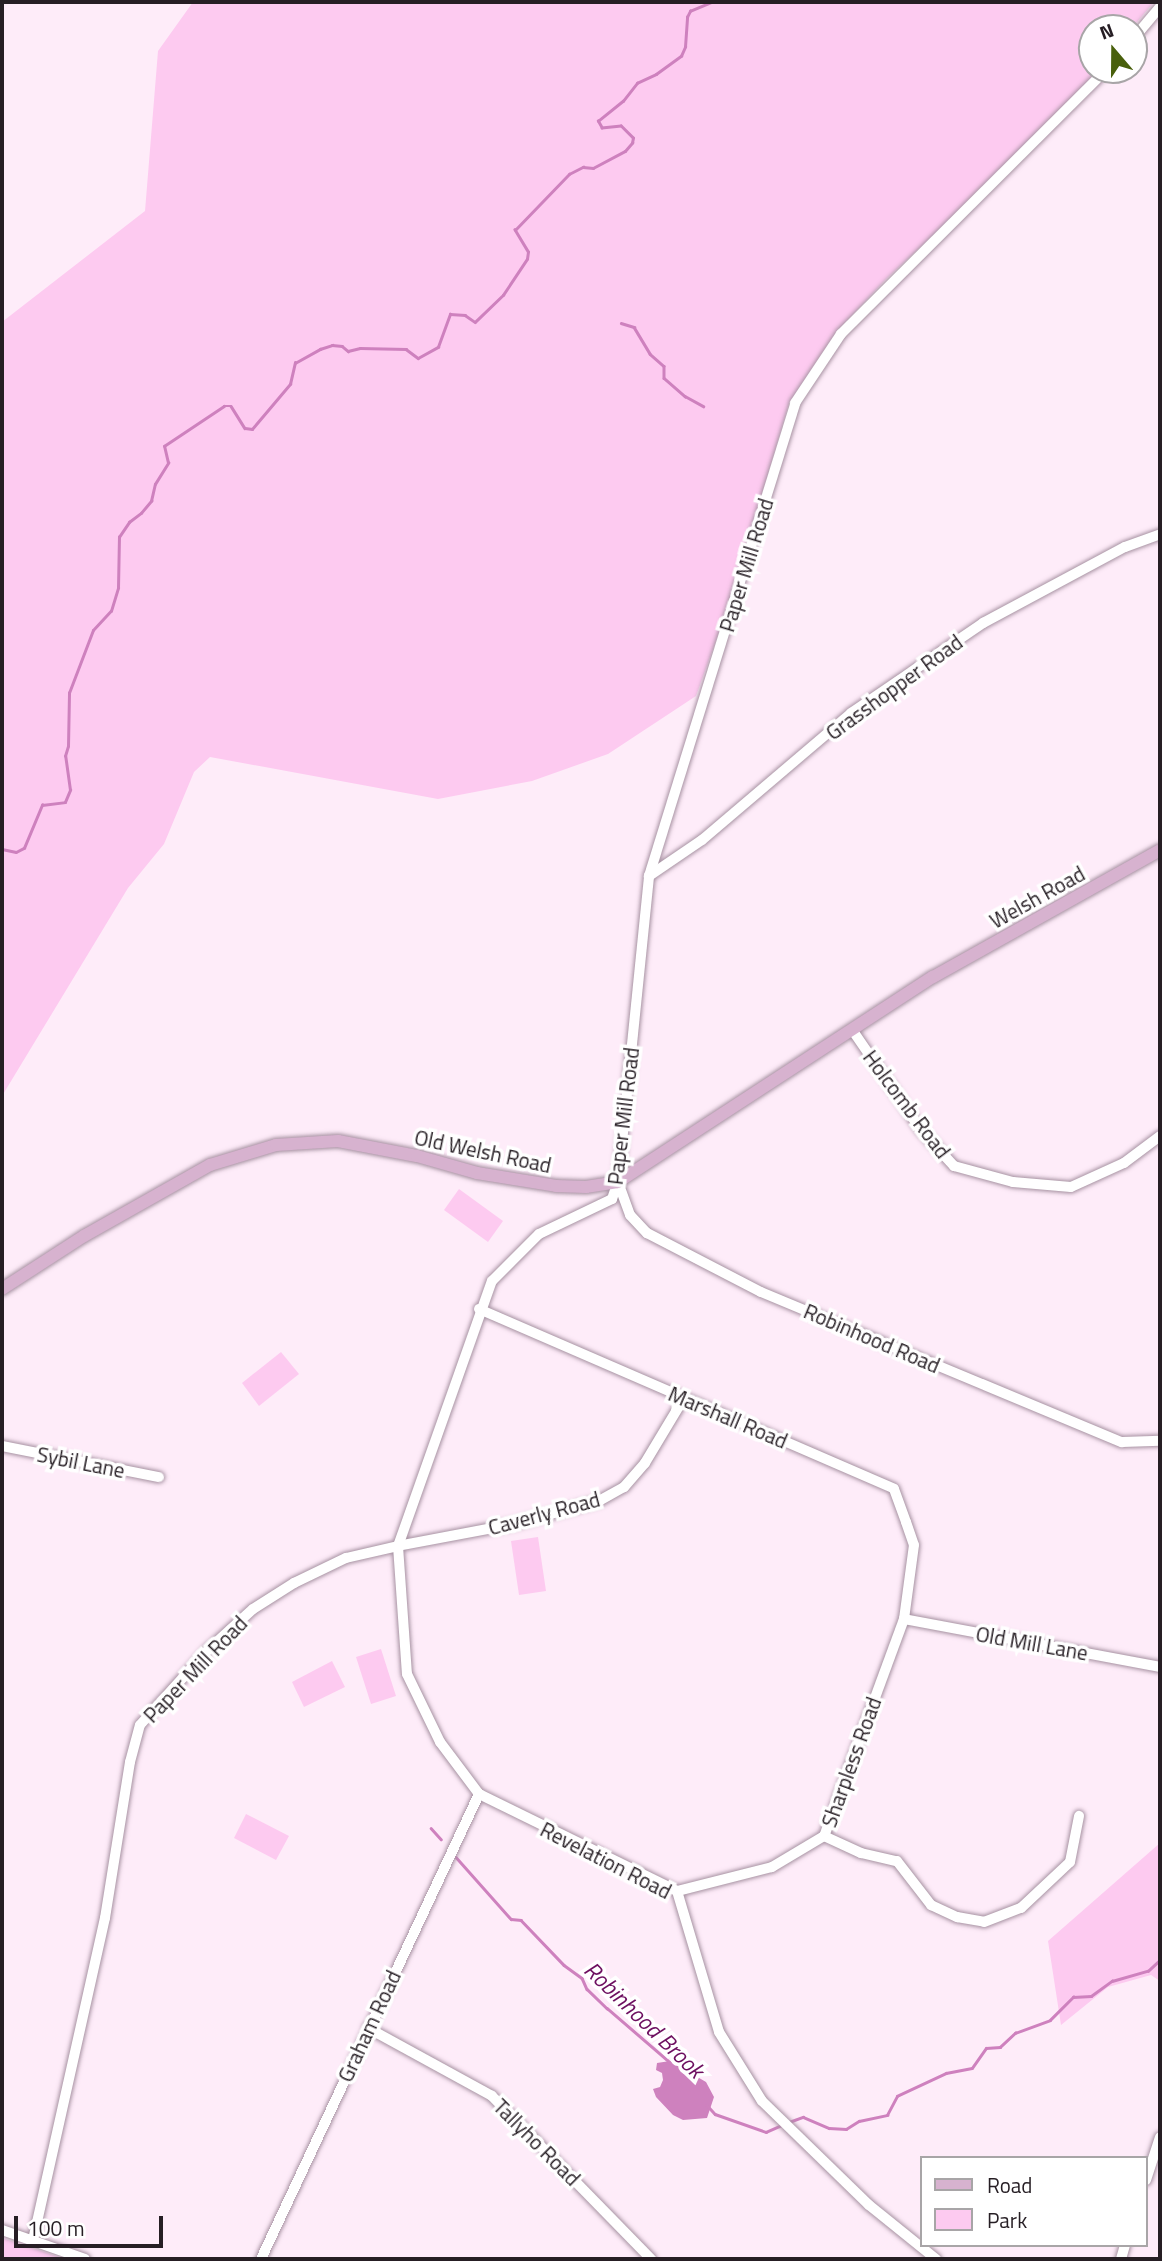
<!DOCTYPE html>
<style>
body{margin:0}
#map{position:relative;width:1162px;height:2261px;overflow:hidden;background:#feecf9;font-family:"Titillium Web",sans-serif}
div>[style]{position:absolute}
.green>*{inset:0;background:#fdcaf0}
.water>*{inset:0;background:#ce81be}
.stream>*{height:2.5px;margin:-1.25px;padding:0 1.25px;transform-origin:1.25px;border-radius:1.25px;background:#ce81be}
.roads{filter:drop-shadow(0 0 2px #a792a2) drop-shadow(0 0 2px #a792a2)}
.minor>*{height:10px;margin:-5px;padding:0 5px;transform-origin:5px;border-radius:5px;background:#fff}
.major>*{height:12px;margin:-6px;padding:0 6px;transform-origin:6px;border-radius:6px;background:#d7b2cf}
span{translate:-50% -50%;white-space:nowrap;text-align:center;line-height:1.15;-webkit-text-stroke:7px #fff;paint-order:stroke}
.street-label{font-size:21px;color:#261e24}
.water-label{font-size:23px;color:#6d0f60;font-style:italic}
.frame{position:absolute;inset:0;border:4px solid #261e24;pointer-events:none}
.legend{position:absolute;left:920px;top:2156px;width:228px;height:91px;box-sizing:border-box;background:#fff;border:2px solid #a8a5a7;margin:0;padding:9px 12px;list-style:none;font-size:21px;color:#261e24}
.legend li{display:flex;align-items:center;gap:14px;height:35px}
.legend b{width:35px;border:2px solid #a8a5a7}
.north{position:absolute;left:1078px;top:14px;width:70px;height:70px;box-sizing:border-box;background:#fff;border:2px solid #a8a5a7;border-radius:50%;rotate:340deg;font-size:19px;font-weight:700;line-height:28px;text-align:center;color:#261e24}
.north::after{content:'';display:block;margin:auto;width:24px;height:32px;background:#49600c;clip-path:polygon(50% 0,100% 100%,50% 72%,0 100%)}
.scale{position:absolute;left:14px;top:2216px;width:149px;height:32px;box-sizing:border-box;border:4px solid #261e24;border-top:0;padding-left:9px;font-size:21px;line-height:24px;white-space:nowrap;color:#261e24;-webkit-text-stroke:5px #fff;paint-order:stroke}
</style>
<div id="map">
<div class="green">
<i style="clip-path:polygon(193px 2px,1154px 2px,1132px 28px,1092px 28px,1092px 70px,1098px 70px,1092px 78px,1011px 162px,886px 279px,836px 332px,789px 403px,729px 604px,696px 696px,608px 754px,532px 781px,438px 799px,210px 757px,194px 772px,164px 844px,128px 888px,2px 1096px,2px 322px,145px 211px,158px 51px)"></i>
<i style="clip-path:polygon(459px 1189px,503px 1221px,488px 1242px,444px 1210px)"></i>
<i style="clip-path:polygon(281px 1352px,299px 1374px,259px 1406px,242px 1383px)"></i>
<i style="clip-path:polygon(538px 1537px,546px 1591px,519px 1595px,511px 1541px)"></i>
<i style="clip-path:polygon(381px 1649px,396px 1696px,371px 1704px,356px 1657px)"></i>
<i style="clip-path:polygon(332px 1661px,345px 1687px,304px 1707px,292px 1682px)"></i>
<i style="clip-path:polygon(246px 1814px,289px 1836px,276px 1860px,234px 1838px)"></i>
<i style="clip-path:polygon(1160px 1843px,1160px 1981px,1151px 1975px,1108px 1987px,1061px 2025px,1048px 1941px)"></i>
<i style="clip-path:polygon(2px 2238px,65px 2259px,2px 2259px)"></i>
</div>
<div class="water">
<i style="clip-path:polygon(670px 2061px,706px 2082px,714px 2097px,707px 2118px,683px 2120px,673px 2115px,656px 2097px,653px 2089px,660px 2087px,663px 2080px,662px 2073px,656px 2070px,657px 2063px)"></i>
</div>
<div class="stream">
<i style="left:621px;top:323px;width:14px;rotate:17deg"></i>
<i style="left:634px;top:327px;width:31px;rotate:59deg"></i>
<i style="left:650px;top:354px;width:18px;rotate:41deg"></i>
<i style="left:664px;top:366px;width:12px;rotate:90deg"></i>
<i style="left:664px;top:378px;width:28px;rotate:41deg"></i>
<i style="left:685px;top:396px;width:21px;rotate:29deg"></i>
<i style="left:2px;top:849px;width:14px;rotate:12deg"></i>
<i style="left:16px;top:852px;width:9px;rotate:-27deg"></i>
<i style="left:24px;top:848px;width:47px;rotate:-67.3deg"></i>
<i style="left:42px;top:805px;width:23px;rotate:-7deg"></i>
<i style="left:65px;top:802px;width:13px;rotate:-67deg"></i>
<i style="left:70px;top:790px;width:34px;rotate:-98deg"></i>
<i style="left:65px;top:756px;width:10px;rotate:-73deg"></i>
<i style="left:68px;top:746px;width:53px;rotate:-88.9deg"></i>
<i style="left:69px;top:693px;width:67px;rotate:-69.1deg"></i>
<i style="left:93px;top:630px;width:26px;rotate:-47deg"></i>
<i style="left:111px;top:611px;width:24px;rotate:-73deg"></i>
<i style="left:118px;top:588px;width:51px;rotate:-88.9deg"></i>
<i style="left:119px;top:537px;width:18px;rotate:-56deg"></i>
<i style="left:129px;top:522px;width:15px;rotate:-37deg"></i>
<i style="left:141px;top:513px;width:16px;rotate:-50deg"></i>
<i style="left:151px;top:501px;width:17px;rotate:-77deg"></i>
<i style="left:155px;top:484px;width:25px;rotate:-58deg"></i>
<i style="left:168px;top:463px;width:17px;rotate:-103deg"></i>
<i style="left:164px;top:446px;width:72px;rotate:-33.7deg"></i>
<i style="left:224px;top:406px;width:7px"></i>
<i style="left:231px;top:406px;width:26px;rotate:58deg"></i>
<i style="left:245px;top:428px;width:7px;rotate:8deg"></i>
<i style="left:252px;top:429px;width:59px;rotate:-49.8deg"></i>
<i style="left:290px;top:384px;width:22px;rotate:-77deg"></i>
<i style="left:295px;top:363px;width:29px;rotate:-29deg"></i>
<i style="left:320px;top:349px;width:13px;rotate:-18deg"></i>
<i style="left:332px;top:345px;width:10px;rotate:6deg"></i>
<i style="left:342px;top:346px;width:8px;rotate:40deg"></i>
<i style="left:348px;top:351px;width:12px;rotate:-14deg"></i>
<i style="left:360px;top:348px;width:46px;rotate:1.2deg"></i>
<i style="left:406px;top:349px;width:15px;rotate:37deg"></i>
<i style="left:418px;top:358px;width:23px;rotate:-29deg"></i>
<i style="left:438px;top:347px;width:35px;rotate:-70deg"></i>
<i style="left:450px;top:314px;width:15px;rotate:4deg"></i>
<i style="left:465px;top:315px;width:12px;rotate:35deg"></i>
<i style="left:475px;top:322px;width:39px;rotate:-44deg"></i>
<i style="left:503px;top:295px;width:43px;rotate:-56.3deg"></i>
<i style="left:527px;top:259px;width:7px;rotate:-82deg"></i>
<i style="left:528px;top:252px;width:26px;rotate:-121deg"></i>
<i style="left:515px;top:230px;width:78px;rotate:-46deg"></i>
<i style="left:569px;top:174px;width:16px;rotate:-27deg"></i>
<i style="left:583px;top:167px;width:10px;rotate:6deg"></i>
<i style="left:593px;top:168px;width:36px;rotate:-28deg"></i>
<i style="left:625px;top:151px;width:11px;rotate:-49deg"></i>
<i style="left:632px;top:143px;width:5px;rotate:-79deg"></i>
<i style="left:633px;top:138px;width:17px;rotate:-135deg"></i>
<i style="left:621px;top:126px;width:19px;rotate:174deg"></i>
<i style="left:602px;top:128px;width:8px;rotate:-120deg"></i>
<i style="left:598px;top:121px;width:32px;rotate:-39deg"></i>
<i style="left:623px;top:101px;width:23px;rotate:-52deg"></i>
<i style="left:637px;top:83px;width:21px;rotate:-25deg"></i>
<i style="left:656px;top:74px;width:31px;rotate:-36deg"></i>
<i style="left:681px;top:56px;width:10px;rotate:-66deg"></i>
<i style="left:685px;top:47px;width:30px;rotate:-86deg"></i>
<i style="left:687px;top:17px;width:7px;rotate:-63deg"></i>
<i style="left:690px;top:11px;width:23px;rotate:-23deg"></i>
<i style="left:431px;top:1828px;width:15px;rotate:48deg"></i>
<i style="left:456px;top:1857px;width:83px;rotate:48.4deg"></i>
<i style="left:511px;top:1919px;width:10px;rotate:6deg"></i>
<i style="left:521px;top:1920px;width:62px;rotate:46.3deg"></i>
<i style="left:564px;top:1965px;width:22px;rotate:36deg"></i>
<i style="left:582px;top:1978px;width:12px;rotate:66deg"></i>
<i style="left:587px;top:1989px;width:28px;rotate:44deg"></i>
<i style="left:607px;top:2008px;width:84px;rotate:40.7deg"></i>
<i style="left:707px;top:2105px;width:12px;rotate:48deg"></i>
<i style="left:715px;top:2114px;width:54px;rotate:19.4deg"></i>
<i style="left:766px;top:2132px;width:17px;rotate:-24deg"></i>
<i style="left:789px;top:2122px;width:15px;rotate:-20deg"></i>
<i style="left:803px;top:2117px;width:28px;rotate:23deg"></i>
<i style="left:829px;top:2128px;width:17px;rotate:3deg"></i>
<i style="left:846px;top:2129px;width:15px;rotate:-32deg"></i>
<i style="left:859px;top:2121px;width:29px;rotate:-12deg"></i>
<i style="left:887px;top:2115px;width:21px;rotate:-62deg"></i>
<i style="left:897px;top:2096px;width:54px;rotate:-25.1deg"></i>
<i style="left:946px;top:2073px;width:26px;rotate:-11deg"></i>
<i style="left:972px;top:2068px;width:24px;rotate:-55deg"></i>
<i style="left:986px;top:2048px;width:14px;rotate:-4deg"></i>
<i style="left:1000px;top:2047px;width:21px;rotate:-43deg"></i>
<i style="left:1015px;top:2033px;width:37px;rotate:-20deg"></i>
<i style="left:1050px;top:2020px;width:33px;rotate:-45deg"></i>
<i style="left:1073px;top:1997px;width:18px;rotate:-3deg"></i>
<i style="left:1091px;top:1996px;width:26px;rotate:-36deg"></i>
<i style="left:1112px;top:1981px;width:37px;rotate:-16deg"></i>
<i style="left:1148px;top:1971px;width:16px;rotate:-43deg"></i>
</div>
<div class="roads">
<div class="minor">
<i style="left:1134px;top:38px;width:40px;rotate:-50deg"></i>
<i style="left:649px;top:876px;width:64px;rotate:-34.2deg"></i>
<i style="left:702px;top:840px;width:196px;rotate:-40.4deg"></i>
<i style="left:851px;top:713px;width:160px;rotate:-34.3deg"></i>
<i style="left:983px;top:623px;width:161px;rotate:-28.2deg"></i>
<i style="left:1125px;top:547px;width:37px;rotate:-20deg"></i>
<i style="left:853px;top:1031px;width:120px;rotate:55.5deg"></i>
<i style="left:921px;top:1130px;width:49px;rotate:47.5deg"></i>
<i style="left:954px;top:1166px;width:61px;rotate:15.2deg"></i>
<i style="left:1013px;top:1182px;width:58px;rotate:4.9deg"></i>
<i style="left:1071px;top:1187px;width:58px;rotate:-24.4deg"></i>
<i style="left:1124px;top:1163px;width:45px;rotate:-36.9deg"></i>
<i style="left:618px;top:1182px;width:35px;rotate:70deg"></i>
<i style="left:630px;top:1215px;width:25px;rotate:47deg"></i>
<i style="left:647px;top:1233px;width:128px;rotate:27.4deg"></i>
<i style="left:761px;top:1292px;width:391px;rotate:22.6deg"></i>
<i style="left:1122px;top:1442px;width:38px;rotate:-2deg"></i>
<i style="left:479px;top:1309px;width:452px;rotate:23.4deg"></i>
<i style="left:894px;top:1489px;width:35px;rotate:70deg"></i>
<i style="left:906px;top:1522px;width:24px;rotate:71deg"></i>
<i style="left:914px;top:1545px;width:75px;rotate:97.7deg"></i>
<i style="left:904px;top:1619px;width:231px;rotate:110.2deg"></i>
<i style="left:824px;top:1836px;width:61px;rotate:149.2deg"></i>
<i style="left:772px;top:1867px;width:98px;rotate:165.8deg"></i>
<i style="left:684px;top:1398px;width:76px;rotate:121deg"></i>
<i style="left:645px;top:1463px;width:32px;rotate:131deg"></i>
<i style="left:624px;top:1487px;width:29px;rotate:151deg"></i>
<i style="left:599px;top:1501px;width:88px;rotate:164.9deg"></i>
<i style="left:514px;top:1524px;width:118px;rotate:169.3deg"></i>
<i style="left:398px;top:1546px;width:128px;rotate:86deg"></i>
<i style="left:407px;top:1674px;width:76px;rotate:64.1deg"></i>
<i style="left:440px;top:1742px;width:65px;rotate:53.1deg"></i>
<i style="left:479px;top:1794px;width:220px;rotate:26.1deg"></i>
<i style="left:677px;top:1891px;width:147px;rotate:73.4deg"></i>
<i style="left:719px;top:2032px;width:81px;rotate:58.1deg"></i>
<i style="left:762px;top:2101px;width:149px;rotate:44.2deg"></i>
<i style="left:869px;top:2205px;width:86px;rotate:38.9deg"></i>
<i style="left:2px;top:1446px;width:160px;rotate:11.2deg"></i>
<i style="left:904px;top:1619px;width:260px;rotate:10.6deg"></i>
<i style="left:824px;top:1836px;width:41px;rotate:24.7deg"></i>
<i style="left:861px;top:1853px;width:37px;rotate:13deg"></i>
<i style="left:897px;top:1861px;width:56px;rotate:52.3deg"></i>
<i style="left:931px;top:1905px;width:29px;rotate:25deg"></i>
<i style="left:957px;top:1917px;width:27px;rotate:10deg"></i>
<i style="left:984px;top:1922px;width:40px;rotate:-21deg"></i>
<i style="left:1021px;top:1908px;width:67px;rotate:-43.2deg"></i>
<i style="left:1070px;top:1862px;width:47px;rotate:-78.9deg"></i>
<i style="left:368px;top:2028px;width:141px;rotate:28.7deg"></i>
<i style="left:492px;top:2096px;width:228px;rotate:45.7deg"></i>
<i style="left:1146px;top:2180px;width:45px;rotate:-72deg"></i>
<i style="left:2px;top:2230px;width:88px;rotate:19.3deg"></i>
<i style="left:33px;top:2240px;width:330px;rotate:-77.4deg"></i>
<i style="left:105px;top:1918px;width:158px;rotate:-80.9deg"></i>
<i style="left:130px;top:1762px;width:38px;rotate:-75deg"></i>
<i style="left:140px;top:1725px;width:103px;rotate:-47.8deg"></i>
<i style="left:209px;top:1649px;width:59px;rotate:-42.3deg"></i>
<i style="left:253px;top:1609px;width:49px;rotate:-32.4deg"></i>
<i style="left:294px;top:1583px;width:58px;rotate:-25.7deg"></i>
<i style="left:346px;top:1558px;width:53px;rotate:-13deg"></i>
<i style="left:398px;top:1546px;width:281px;rotate:-70.5deg"></i>
<i style="left:492px;top:1281px;width:66px;rotate:-45deg"></i>
<i style="left:539px;top:1234px;width:81px;rotate:-25.6deg"></i>
<i style="left:612px;top:1199px;width:18px;rotate:-71deg"></i>
<i style="left:618px;top:1182px;width:308px;rotate:-84.2deg"></i>
<i style="left:649px;top:876px;width:495px;rotate:-72.8deg"></i>
<i style="left:795px;top:403px;width:83px;rotate:-56.3deg"></i>
<i style="left:841px;top:334px;width:374px;rotate:-44.9deg"></i>
<i style="left:261px;top:2259px;width:514px;rotate:-64.88deg"></i>
<i style="left:1121px;top:2259px;width:15px;rotate:-74deg"></i>
</div>
<div class="major">
<i style="left:2px;top:1289px;width:98px;rotate:-32.9deg"></i>
<i style="left:84px;top:1236px;width:145px;rotate:-29.4deg"></i>
<i style="left:210px;top:1165px;width:69px;rotate:-16.9deg"></i>
<i style="left:276px;top:1145px;width:62px;rotate:-3.7deg"></i>
<i style="left:338px;top:1141px;width:80px;rotate:10.8deg"></i>
<i style="left:417px;top:1156px;width:62px;rotate:15.8deg"></i>
<i style="left:477px;top:1173px;width:80px;rotate:9.3deg"></i>
<i style="left:556px;top:1186px;width:30px;rotate:2deg"></i>
<i style="left:586px;top:1187px;width:32px;rotate:-9deg"></i>
<i style="left:618px;top:1182px;width:376px;rotate:-33.1deg"></i>
<i style="left:933px;top:977px;width:260px;rotate:-29.2deg"></i>
</div>
</div>
<div class="street-label">
<span style="left:746px;top:565px;rotate:-73deg">Paper Mill Road</span>
<span style="left:894px;top:687px;rotate:-36deg">Grasshopper Road</span>
<span style="left:1037px;top:897px;rotate:-29deg">Welsh Road</span>
<span style="left:907px;top:1104px;rotate:53deg">Holcomb Road</span>
<span style="left:623px;top:1116px;rotate:-83deg">Paper Mill Road</span>
<span style="left:483px;top:1151px;rotate:12deg">Old Welsh Road</span>
<span style="left:872px;top:1338px;rotate:23deg">Robinhood Road</span>
<span style="left:728px;top:1417px;rotate:23deg">Marshall Road</span>
<span style="left:81px;top:1462px;rotate:11deg">Sybil Lane</span>
<span style="left:544px;top:1513px;rotate:-15deg">Caverly Road</span>
<span style="left:1032px;top:1643px;rotate:10deg">Old Mill Lane</span>
<span style="left:195px;top:1669px;rotate:-46deg">Paper Mill Road</span>
<span style="left:851px;top:1762px;rotate:-70deg">Sharpless Road</span>
<span style="left:606px;top:1860px;rotate:27deg">Revelation Road</span>
<span style="left:369px;top:2026px;rotate:-65deg">Graham Road</span>
<span style="left:537px;top:2142px;rotate:45deg">Tallyho Road</span>
</div>
<div class="water-label">
<span style="left:644px;top:2020px;rotate:44deg">Robinhood Brook</span>
</div>
<div class="frame"></div>
<ul class="legend">
<li><b style="height:9px;background:#d7b2cf"></b>Road</li>
<li><b style="height:19px;background:#fdcaf0"></b>Park</li>
</ul>
<div class="north">N</div>
<div class="scale">100 m</div>
</div>
